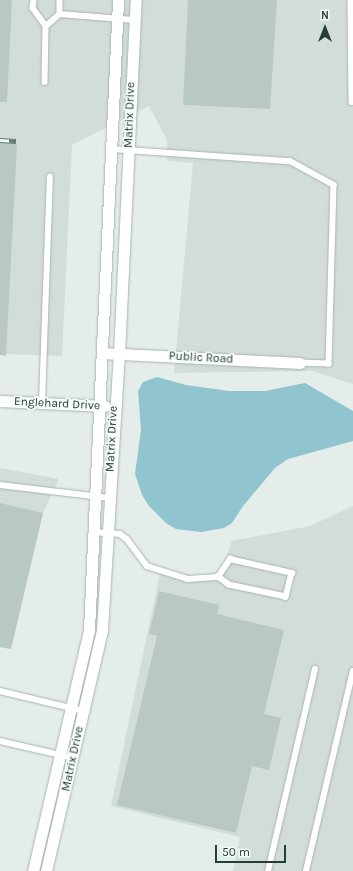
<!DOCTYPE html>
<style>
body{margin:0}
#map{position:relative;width:353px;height:871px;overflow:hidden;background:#e4ede9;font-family:Karla,sans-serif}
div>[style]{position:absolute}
.built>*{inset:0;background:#d3ddd8}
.water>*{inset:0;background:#90c4ce}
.building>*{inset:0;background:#bac8c2}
.roads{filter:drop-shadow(0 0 1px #a7b5b0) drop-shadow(0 0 1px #a7b5b0)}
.lane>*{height:5.5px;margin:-2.75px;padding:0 2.75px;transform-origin:2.75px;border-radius:2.75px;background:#fff}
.street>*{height:11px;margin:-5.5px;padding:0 5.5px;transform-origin:5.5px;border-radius:5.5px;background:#fff}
.rail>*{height:4.5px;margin-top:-2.25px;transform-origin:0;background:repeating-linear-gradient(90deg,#f5f9f7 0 9px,#607972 0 18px);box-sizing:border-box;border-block:1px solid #607972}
span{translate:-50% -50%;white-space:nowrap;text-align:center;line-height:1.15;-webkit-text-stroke:3.5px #f5f9f7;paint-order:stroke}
.street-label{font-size:12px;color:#253e37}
.north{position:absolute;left:305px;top:8px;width:40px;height:40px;-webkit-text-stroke:3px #f5f9f7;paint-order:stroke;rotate:0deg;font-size:11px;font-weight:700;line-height:16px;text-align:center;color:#253e37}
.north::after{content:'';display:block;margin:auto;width:14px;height:18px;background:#253e37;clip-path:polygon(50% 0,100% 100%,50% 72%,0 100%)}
.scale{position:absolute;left:215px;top:845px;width:71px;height:18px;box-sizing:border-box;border:2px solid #253e37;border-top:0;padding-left:5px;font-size:12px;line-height:14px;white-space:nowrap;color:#253e37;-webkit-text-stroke:3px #f5f9f7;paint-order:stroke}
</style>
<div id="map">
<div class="built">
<i style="clip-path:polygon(0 0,353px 0,353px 384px,312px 371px,174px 373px,193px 163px,167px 161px,167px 140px,149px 106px,72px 145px,62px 356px,0 354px)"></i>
<i style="clip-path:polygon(0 468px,59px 479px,43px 513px,11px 649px,0 647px)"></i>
<i style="clip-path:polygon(353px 506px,353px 871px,233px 871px,240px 837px,111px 806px,161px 569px,221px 582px,231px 541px,310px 526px)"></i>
</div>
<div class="water">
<i style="clip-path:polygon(157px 377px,186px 385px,229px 391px,265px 391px,305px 383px,353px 411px,353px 441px,288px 459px,275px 468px,243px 506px,232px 523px,224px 528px,201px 532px,176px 529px,166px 523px,149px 506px,142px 495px,135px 474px,141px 430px,138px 391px,143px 382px)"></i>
</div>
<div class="building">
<i style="clip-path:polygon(0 0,12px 0,7px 102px,0 102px)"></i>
<i style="clip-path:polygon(188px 0,277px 0,270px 109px,183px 105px)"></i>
<i style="clip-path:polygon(0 143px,17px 144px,6px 356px,0 355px)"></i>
<i style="clip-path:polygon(0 503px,43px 513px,11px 649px,0 647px)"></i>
<i style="clip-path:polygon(159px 591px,219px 605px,217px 614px,284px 630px,264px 714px,281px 718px,269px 770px,252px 766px,236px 833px,117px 805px,157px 636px,149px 634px)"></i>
</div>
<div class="roads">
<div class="lane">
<i style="left:34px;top:0;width:8px;rotate:97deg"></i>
<i style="left:33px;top:8px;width:22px;rotate:54deg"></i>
<i style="left:46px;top:26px;width:56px;rotate:91deg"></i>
<i style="left:60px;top:0;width:14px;rotate:90deg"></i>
<i style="left:60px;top:14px;width:74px;rotate:4.6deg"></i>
<i style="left:351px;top:0;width:102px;rotate:89.4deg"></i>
<i style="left:46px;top:26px;width:18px;rotate:-41deg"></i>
<i style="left:112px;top:149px;width:178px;rotate:3.9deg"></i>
<i style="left:290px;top:161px;width:50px;rotate:28.6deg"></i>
<i style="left:334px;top:185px;width:179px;rotate:91.6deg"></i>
<i style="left:329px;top:364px;width:29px;rotate:-178deg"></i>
<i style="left:42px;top:403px;width:226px;rotate:-88deg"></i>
<i style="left:0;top:485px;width:110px;rotate:6.8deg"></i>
<i style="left:92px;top:532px;width:28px;rotate:4deg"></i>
<i style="left:120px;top:534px;width:9px;rotate:36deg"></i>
<i style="left:127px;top:539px;width:34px;rotate:53deg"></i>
<i style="left:147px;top:566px;width:43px;rotate:17.6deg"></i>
<i style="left:188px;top:579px;width:30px;rotate:-4deg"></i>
<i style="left:218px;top:577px;width:22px;rotate:-56deg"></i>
<i style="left:230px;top:559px;width:64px;rotate:12.7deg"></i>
<i style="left:292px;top:573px;width:25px;rotate:104deg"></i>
<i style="left:286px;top:597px;width:58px;rotate:-168.1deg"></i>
<i style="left:229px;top:585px;width:14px;rotate:-144deg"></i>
<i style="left:0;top:691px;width:85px;rotate:13.5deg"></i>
<i style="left:0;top:741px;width:76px;rotate:12.9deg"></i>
<i style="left:268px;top:871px;width:207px;rotate:-76.9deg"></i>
<i style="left:306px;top:871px;width:205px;rotate:-76.8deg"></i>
</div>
<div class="street">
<i style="left:102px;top:353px;width:198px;rotate:2.9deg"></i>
<i style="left:0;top:401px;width:105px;rotate:2.7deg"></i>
<i style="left:33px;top:871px;width:247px;rotate:-76.9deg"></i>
<i style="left:89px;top:630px;width:631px;rotate:-87.36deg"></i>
<i style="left:46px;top:871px;width:247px;rotate:-76.9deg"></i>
<i style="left:102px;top:630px;width:277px;rotate:-86.5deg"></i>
<i style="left:119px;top:354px;width:354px;rotate:-87.3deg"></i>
</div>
</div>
<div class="rail">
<i style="left:0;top:140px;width:16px;rotate:4deg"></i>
</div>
<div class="street-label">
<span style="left:130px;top:115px;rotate:-88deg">Matrix Drive</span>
<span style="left:201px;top:358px;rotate:3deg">Public Road</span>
<span style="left:57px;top:404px;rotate:3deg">Englehard Drive</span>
<span style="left:112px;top:439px;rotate:-87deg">Matrix Drive</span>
<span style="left:73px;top:759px;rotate:-78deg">Matrix Drive</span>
</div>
<div class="north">N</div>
<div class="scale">50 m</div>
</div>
